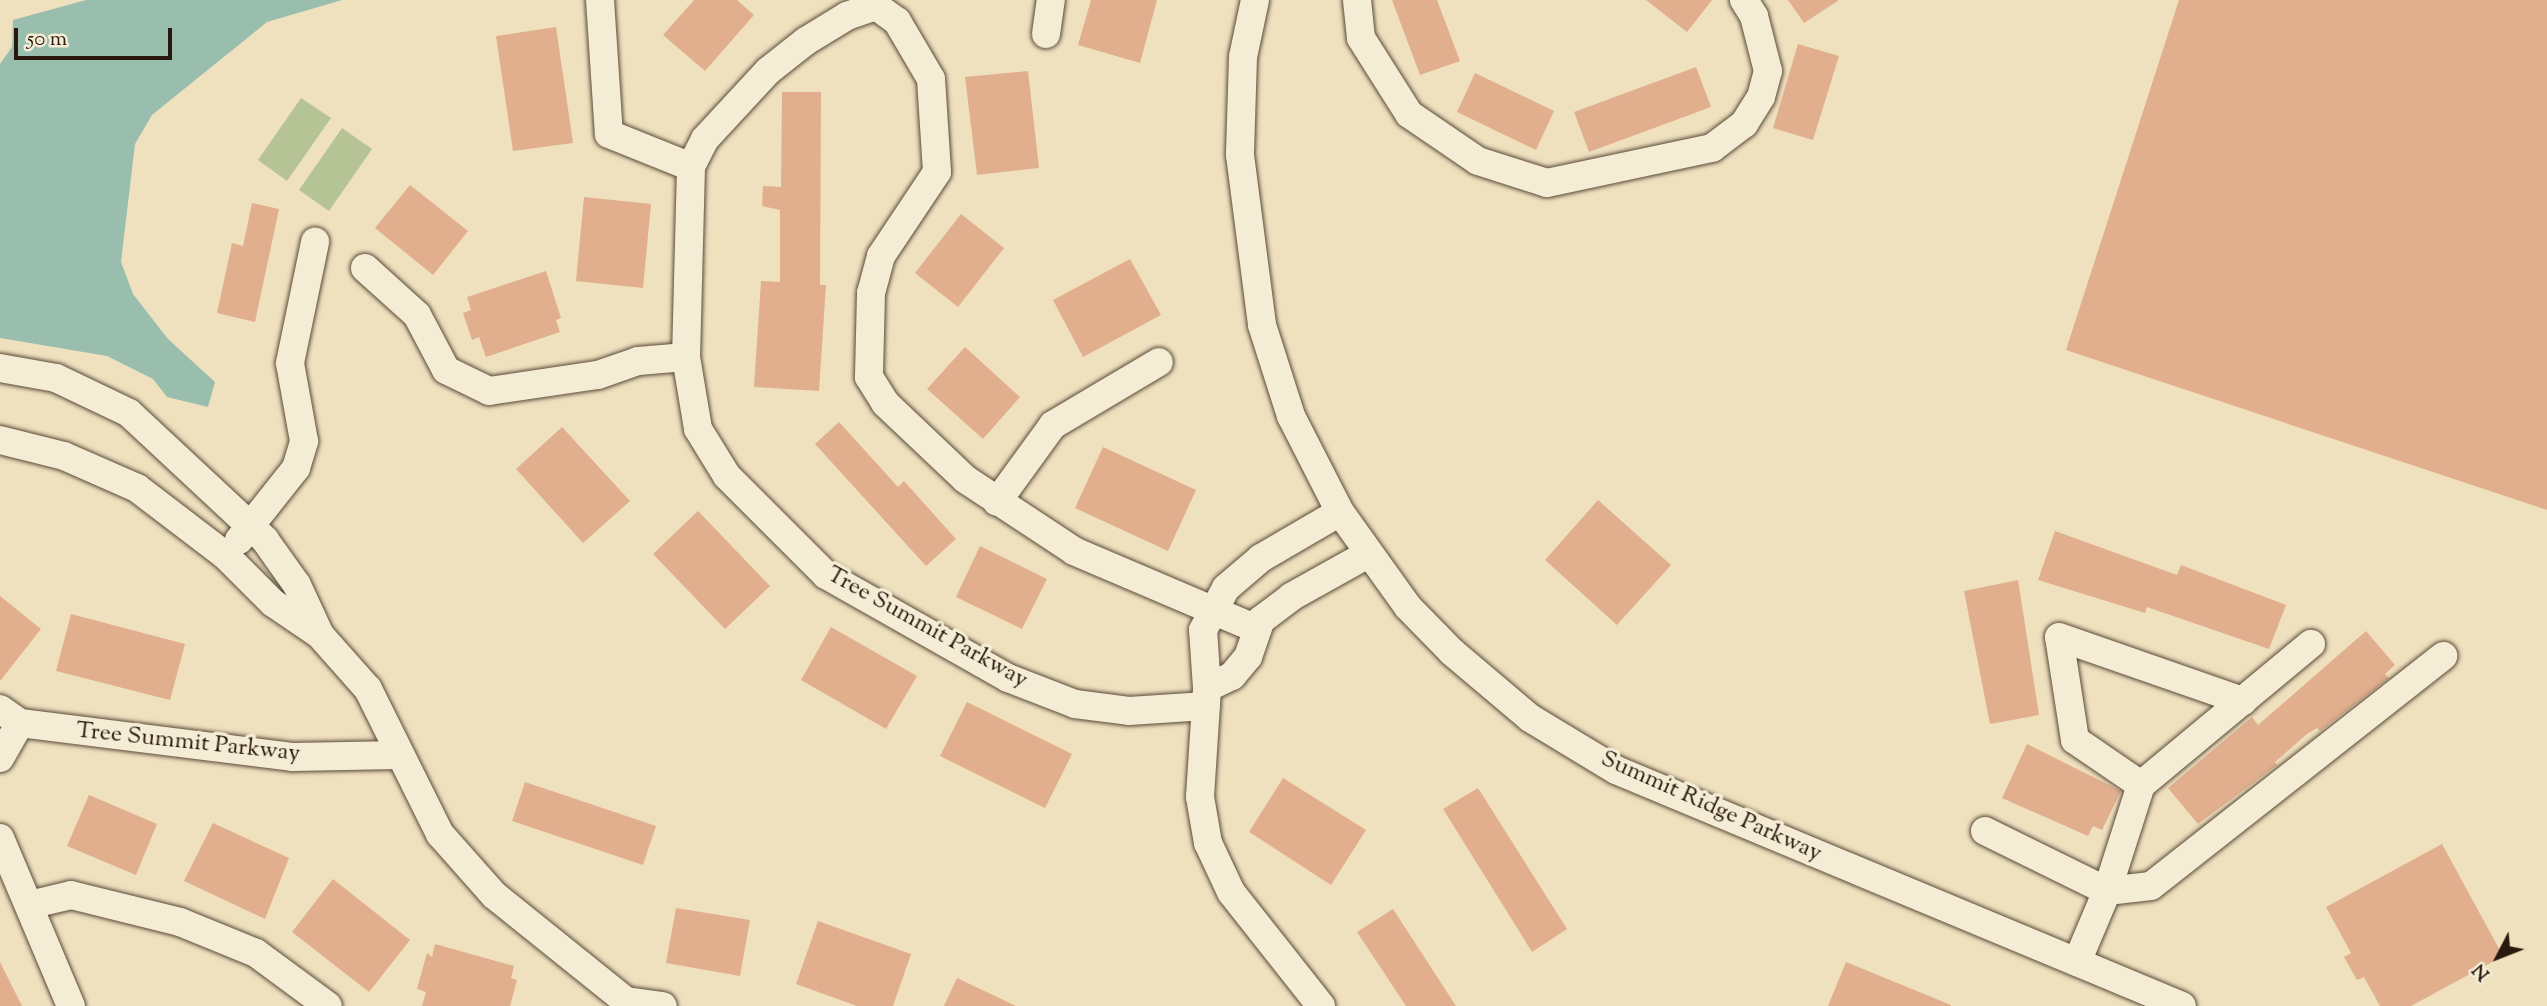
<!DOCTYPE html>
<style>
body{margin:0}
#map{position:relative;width:2547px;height:1006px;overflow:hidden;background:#efe1be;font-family:"Sorts Mill Goudy",serif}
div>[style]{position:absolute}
.green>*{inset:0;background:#b6c394}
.water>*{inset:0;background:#9abeae}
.building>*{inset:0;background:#e1af8e}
.roads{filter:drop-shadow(0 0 2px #5a4a3a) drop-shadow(0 0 2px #5a4a3a)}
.minor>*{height:28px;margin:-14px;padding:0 14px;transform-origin:14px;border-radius:14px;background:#f5ecd5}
span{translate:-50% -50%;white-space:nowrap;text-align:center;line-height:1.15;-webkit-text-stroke:7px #f5ecd5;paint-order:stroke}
.street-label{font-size:24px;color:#28180e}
.north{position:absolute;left:2463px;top:922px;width:70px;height:70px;-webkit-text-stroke:5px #f5ecd5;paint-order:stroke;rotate:228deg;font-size:19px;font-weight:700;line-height:28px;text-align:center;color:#28180e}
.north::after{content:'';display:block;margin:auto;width:24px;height:32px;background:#28180e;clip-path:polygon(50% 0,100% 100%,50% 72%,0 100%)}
.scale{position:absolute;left:14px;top:28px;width:158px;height:32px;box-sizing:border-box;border:4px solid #28180e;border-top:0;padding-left:9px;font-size:21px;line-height:24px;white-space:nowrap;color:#28180e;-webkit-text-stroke:5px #f5ecd5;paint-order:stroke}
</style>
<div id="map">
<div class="green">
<i style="clip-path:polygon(301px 98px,331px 118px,287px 181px,258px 160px)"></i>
<i style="clip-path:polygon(342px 128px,372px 149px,329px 211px,299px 190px)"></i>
</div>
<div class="water">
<i style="clip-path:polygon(86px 0,342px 0,267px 22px,152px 115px,135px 144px,121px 262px,133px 294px,168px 339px,215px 382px,208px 407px,167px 397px,153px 379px,107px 356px,0 338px,0 64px,12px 47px,13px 20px)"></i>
</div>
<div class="building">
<i style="clip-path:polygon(694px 0,737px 0,754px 15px,705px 71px,663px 35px)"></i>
<i style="clip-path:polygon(1091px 0,1157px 0,1140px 63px,1078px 45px)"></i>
<i style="clip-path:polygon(1392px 0,1437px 0,1460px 61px,1420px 75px)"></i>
<i style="clip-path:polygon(1646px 0,1712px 0,1687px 32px)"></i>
<i style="clip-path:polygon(1788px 0,1839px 0,1804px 23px)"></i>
<i style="clip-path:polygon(2179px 0,2547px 0,2547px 510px,2066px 350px)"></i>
<i style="clip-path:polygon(556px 27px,573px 143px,513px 151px,496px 36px)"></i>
<i style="clip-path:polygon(1798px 44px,1839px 56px,1813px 140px,1773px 128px)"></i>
<i style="clip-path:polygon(1696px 67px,1711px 107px,1589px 152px,1574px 112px)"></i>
<i style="clip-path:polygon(1028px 71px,1039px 168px,977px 175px,965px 77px)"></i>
<i style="clip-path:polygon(1475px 73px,1554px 111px,1536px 150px,1457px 112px)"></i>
<i style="clip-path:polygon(782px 92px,821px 92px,820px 285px,826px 285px,819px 391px,754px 387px,761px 281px,780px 282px,780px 210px,762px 206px,763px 186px,781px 187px)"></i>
<i style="clip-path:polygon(410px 185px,468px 231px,433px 275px,375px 228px)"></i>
<i style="clip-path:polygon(584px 197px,651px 204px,643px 288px,576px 281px)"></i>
<i style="clip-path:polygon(252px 203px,279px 209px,255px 322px,217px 313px,232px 243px,243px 246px)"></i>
<i style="clip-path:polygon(961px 214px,1004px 248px,958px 307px,915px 273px)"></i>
<i style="clip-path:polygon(1130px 259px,1161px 315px,1083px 357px,1053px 300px)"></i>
<i style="clip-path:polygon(546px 271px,561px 318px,556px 320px,560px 332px,486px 357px,479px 337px,472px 340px,463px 313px,471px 310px,467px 297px)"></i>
<i style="clip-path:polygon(965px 347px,1020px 397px,983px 439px,927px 389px)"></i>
<i style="clip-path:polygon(839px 422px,898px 487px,904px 481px,956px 539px,926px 566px,815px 444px)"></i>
<i style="clip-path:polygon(562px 427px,630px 501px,583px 543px,516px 469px)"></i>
<i style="clip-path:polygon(1103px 447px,1196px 490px,1168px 551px,1075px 508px)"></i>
<i style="clip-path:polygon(1598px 500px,1671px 565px,1617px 625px,1545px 560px)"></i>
<i style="clip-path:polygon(698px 511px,770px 586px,725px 629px,653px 554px)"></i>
<i style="clip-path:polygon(2055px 531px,2177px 575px,2181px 565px,2286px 605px,2269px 649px,2147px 607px,2145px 613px,2038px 580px)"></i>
<i style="clip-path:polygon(980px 546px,1047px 579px,1022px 629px,956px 597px)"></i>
<i style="clip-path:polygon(2018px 580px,2039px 715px,1990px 724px,1964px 591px)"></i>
<i style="clip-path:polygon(0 596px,41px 629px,0 681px)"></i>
<i style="clip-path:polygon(71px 614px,185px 644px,170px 700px,56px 671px)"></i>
<i style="clip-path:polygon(831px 627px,917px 676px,886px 729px,801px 680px)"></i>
<i style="clip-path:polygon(2366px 631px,2395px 665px,2385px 674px,2389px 678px,2320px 731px,2317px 728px,2307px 734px,2275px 762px,2277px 765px,2198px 824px,2168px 788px,2252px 717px,2258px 725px)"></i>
<i style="clip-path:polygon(967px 702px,1072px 754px,1045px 808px,940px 756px)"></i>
<i style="clip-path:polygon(2027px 744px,2121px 791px,2102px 830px,2093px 826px,2088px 836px,2002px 798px)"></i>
<i style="clip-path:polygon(1283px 778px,1366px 830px,1331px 885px,1249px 832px)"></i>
<i style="clip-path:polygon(525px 782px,656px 826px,643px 865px,512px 821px)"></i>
<i style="clip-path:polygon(1478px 788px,1567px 929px,1532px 952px,1443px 809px)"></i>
<i style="clip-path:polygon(89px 795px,157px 824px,136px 875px,67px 846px)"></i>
<i style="clip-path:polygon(213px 823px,289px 858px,265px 919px,184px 881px)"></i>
<i style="clip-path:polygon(2442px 844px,2503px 956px,2411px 1006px,2380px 1006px,2364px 977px,2357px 980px,2344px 957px,2351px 953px,2326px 907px)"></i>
<i style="clip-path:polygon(333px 879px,410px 940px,369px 992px,292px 932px)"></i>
<i style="clip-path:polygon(676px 908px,750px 920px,740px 976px,666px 963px)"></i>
<i style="clip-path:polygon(1393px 909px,1456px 1006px,1406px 1006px,1357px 932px)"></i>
<i style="clip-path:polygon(818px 921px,911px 954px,893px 1006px,857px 1006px,796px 984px)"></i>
<i style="clip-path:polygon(435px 944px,514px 966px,511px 978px,517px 980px,510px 1006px,422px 1006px,426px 992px,417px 989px,427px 953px,432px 957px)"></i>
<i style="clip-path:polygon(0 962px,22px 1006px,0 1006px)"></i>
<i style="clip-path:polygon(1846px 962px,1951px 1005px,1951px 1006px,1828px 1006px)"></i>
<i style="clip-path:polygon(957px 978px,1016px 1006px,944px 1006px)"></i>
</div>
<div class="roads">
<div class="minor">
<i style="left:600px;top:0;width:134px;rotate:86.2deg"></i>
<i style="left:609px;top:134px;width:88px;rotate:21.9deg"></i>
<i style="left:877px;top:0;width:6px;rotate:99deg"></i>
<i style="left:876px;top:6px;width:26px;rotate:36deg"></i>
<i style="left:897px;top:21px;width:67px;rotate:59.6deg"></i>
<i style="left:931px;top:79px;width:93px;rotate:86.3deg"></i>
<i style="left:937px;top:172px;width:101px;rotate:123.7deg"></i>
<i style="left:881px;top:256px;width:38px;rotate:105deg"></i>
<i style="left:871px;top:293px;width:84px;rotate:91.4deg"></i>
<i style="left:869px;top:377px;width:31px;rotate:58deg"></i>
<i style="left:885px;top:403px;width:110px;rotate:43.5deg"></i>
<i style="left:965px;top:479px;width:131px;rotate:33.4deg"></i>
<i style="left:1074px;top:551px;width:199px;rotate:23.1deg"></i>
<i style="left:1255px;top:0;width:58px;rotate:101.9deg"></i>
<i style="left:1243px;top:57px;width:98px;rotate:91.8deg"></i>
<i style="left:1240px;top:155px;width:171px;rotate:82.6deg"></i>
<i style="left:1262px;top:325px;width:96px;rotate:72.3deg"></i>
<i style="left:1291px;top:416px;width:108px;rotate:63deg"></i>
<i style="left:1340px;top:512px;width:117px;rotate:54.4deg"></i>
<i style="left:1408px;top:607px;width:63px;rotate:45.6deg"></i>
<i style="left:1452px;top:652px;width:102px;rotate:40.2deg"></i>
<i style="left:1530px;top:718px;width:100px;rotate:31.2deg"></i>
<i style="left:1616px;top:770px;width:613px;rotate:22.63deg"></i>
<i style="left:1357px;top:0;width:38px;rotate:84deg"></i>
<i style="left:1361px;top:38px;width:90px;rotate:57.7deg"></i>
<i style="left:1409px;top:114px;width:83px;rotate:34.3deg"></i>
<i style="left:1478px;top:161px;width:72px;rotate:17.7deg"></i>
<i style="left:1547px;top:183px;width:169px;rotate:-12deg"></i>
<i style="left:1712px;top:148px;width:40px;rotate:-37deg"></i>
<i style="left:1744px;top:124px;width:32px;rotate:-58deg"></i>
<i style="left:1761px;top:97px;width:27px;rotate:-75deg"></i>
<i style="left:1768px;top:71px;width:57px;rotate:-104.3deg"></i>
<i style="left:1754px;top:16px;width:19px;rotate:-122deg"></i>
<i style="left:876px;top:6px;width:31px;rotate:161deg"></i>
<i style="left:847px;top:16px;width:48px;rotate:148.6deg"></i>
<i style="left:806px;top:41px;width:48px;rotate:141.7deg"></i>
<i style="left:768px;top:71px;width:93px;rotate:132.8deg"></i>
<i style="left:705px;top:139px;width:31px;rotate:117deg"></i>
<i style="left:691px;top:167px;width:190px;rotate:91.5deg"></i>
<i style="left:686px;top:357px;width:73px;rotate:80.5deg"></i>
<i style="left:698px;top:429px;width:55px;rotate:58.3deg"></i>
<i style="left:727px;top:476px;width:140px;rotate:45deg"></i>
<i style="left:826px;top:575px;width:209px;rotate:29.5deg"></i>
<i style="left:1008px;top:678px;width:72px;rotate:21.2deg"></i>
<i style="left:1075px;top:704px;width:54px;rotate:7.4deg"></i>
<i style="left:1129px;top:711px;width:77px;rotate:-3.7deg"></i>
<i style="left:1046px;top:34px;width:34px;rotate:-82deg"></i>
<i style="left:365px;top:268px;width:70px;rotate:42.1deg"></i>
<i style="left:417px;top:315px;width:62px;rotate:62.2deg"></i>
<i style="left:446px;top:370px;width:48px;rotate:26deg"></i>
<i style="left:489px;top:391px;width:110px;rotate:-8.4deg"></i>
<i style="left:598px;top:375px;width:42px;rotate:-19.3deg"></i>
<i style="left:638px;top:361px;width:48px;rotate:-4.8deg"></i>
<i style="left:0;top:368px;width:57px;rotate:10.1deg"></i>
<i style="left:56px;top:378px;width:81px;rotate:25.6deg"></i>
<i style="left:129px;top:413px;width:186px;rotate:43deg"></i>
<i style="left:265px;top:540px;width:55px;rotate:54.6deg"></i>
<i style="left:297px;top:585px;width:55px;rotate:65.3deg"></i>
<i style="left:0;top:440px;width:66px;rotate:14deg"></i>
<i style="left:64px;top:456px;width:80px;rotate:23.7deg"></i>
<i style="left:137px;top:488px;width:111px;rotate:37.3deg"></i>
<i style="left:225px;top:555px;width:68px;rotate:45deg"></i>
<i style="left:273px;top:603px;width:57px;rotate:34.2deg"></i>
<i style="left:320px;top:635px;width:72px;rotate:48.4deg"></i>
<i style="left:368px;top:689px;width:162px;rotate:63.6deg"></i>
<i style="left:440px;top:834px;width:81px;rotate:48.5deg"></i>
<i style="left:494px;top:895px;width:169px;rotate:38.8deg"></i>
<i style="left:626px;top:1001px;width:37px;rotate:8deg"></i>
<i style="left:997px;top:502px;width:95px;rotate:-54deg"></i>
<i style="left:1053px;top:425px;width:123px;rotate:-30.7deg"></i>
<i style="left:239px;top:540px;width:92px;rotate:-51.6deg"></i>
<i style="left:296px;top:468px;width:28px;rotate:-73deg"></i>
<i style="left:304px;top:441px;width:79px;rotate:-100.2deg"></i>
<i style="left:290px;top:363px;width:124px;rotate:-78.3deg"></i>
<i style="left:1207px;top:688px;width:28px;rotate:-26deg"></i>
<i style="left:1232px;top:676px;width:25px;rotate:-50deg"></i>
<i style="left:1248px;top:657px;width:39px;rotate:-71deg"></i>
<i style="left:1261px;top:620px;width:38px;rotate:-37deg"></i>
<i style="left:1291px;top:597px;width:88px;rotate:-29.2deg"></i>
<i style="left:0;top:709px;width:24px;rotate:35deg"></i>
<i style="left:20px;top:723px;width:274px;rotate:7.1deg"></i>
<i style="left:292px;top:757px;width:107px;rotate:-1.1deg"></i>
<i style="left:0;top:758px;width:40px;rotate:-60.3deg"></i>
<i style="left:2141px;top:785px;width:80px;rotate:-145.7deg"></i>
<i style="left:2075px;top:740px;width:104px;rotate:-98.8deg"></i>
<i style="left:2059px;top:637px;width:195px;rotate:19.2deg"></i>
<i style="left:1985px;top:831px;width:136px;rotate:26.2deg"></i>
<i style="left:2107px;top:891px;width:111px;rotate:-72.2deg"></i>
<i style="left:2141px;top:785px;width:221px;rotate:-39.7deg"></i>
<i style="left:0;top:838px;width:182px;rotate:67.1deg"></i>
<i style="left:29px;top:905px;width:43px;rotate:-13.4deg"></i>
<i style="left:71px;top:895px;width:112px;rotate:13.9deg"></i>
<i style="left:180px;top:922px;width:82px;rotate:22.2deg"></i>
<i style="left:256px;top:953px;width:89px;rotate:36.4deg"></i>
<i style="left:2077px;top:962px;width:77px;rotate:-67.1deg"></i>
<i style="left:2107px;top:891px;width:44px;rotate:-6.5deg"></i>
<i style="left:2151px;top:886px;width:372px;rotate:-38.2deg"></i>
<i style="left:1321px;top:1006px;width:145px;rotate:-128.3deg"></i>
<i style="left:1231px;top:892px;width:54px;rotate:-115.1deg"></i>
<i style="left:1208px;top:843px;width:47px;rotate:-99.9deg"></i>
<i style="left:1200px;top:797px;width:109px;rotate:-86.3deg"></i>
<i style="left:1207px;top:688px;width:58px;rotate:-93.9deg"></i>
<i style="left:1203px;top:630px;width:48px;rotate:-61.3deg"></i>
<i style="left:1226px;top:588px;width:46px;rotate:-40.6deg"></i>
<i style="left:1261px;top:558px;width:91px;rotate:-30.2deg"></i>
</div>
</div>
<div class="street-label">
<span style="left:927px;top:628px;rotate:29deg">Tree Summit Parkway</span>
<span style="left:188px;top:743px;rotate:6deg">Tree Summit Parkway</span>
<span style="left:1711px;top:807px;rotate:24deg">Summit Ridge Parkway</span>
</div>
<div class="north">N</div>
<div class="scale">50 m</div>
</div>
